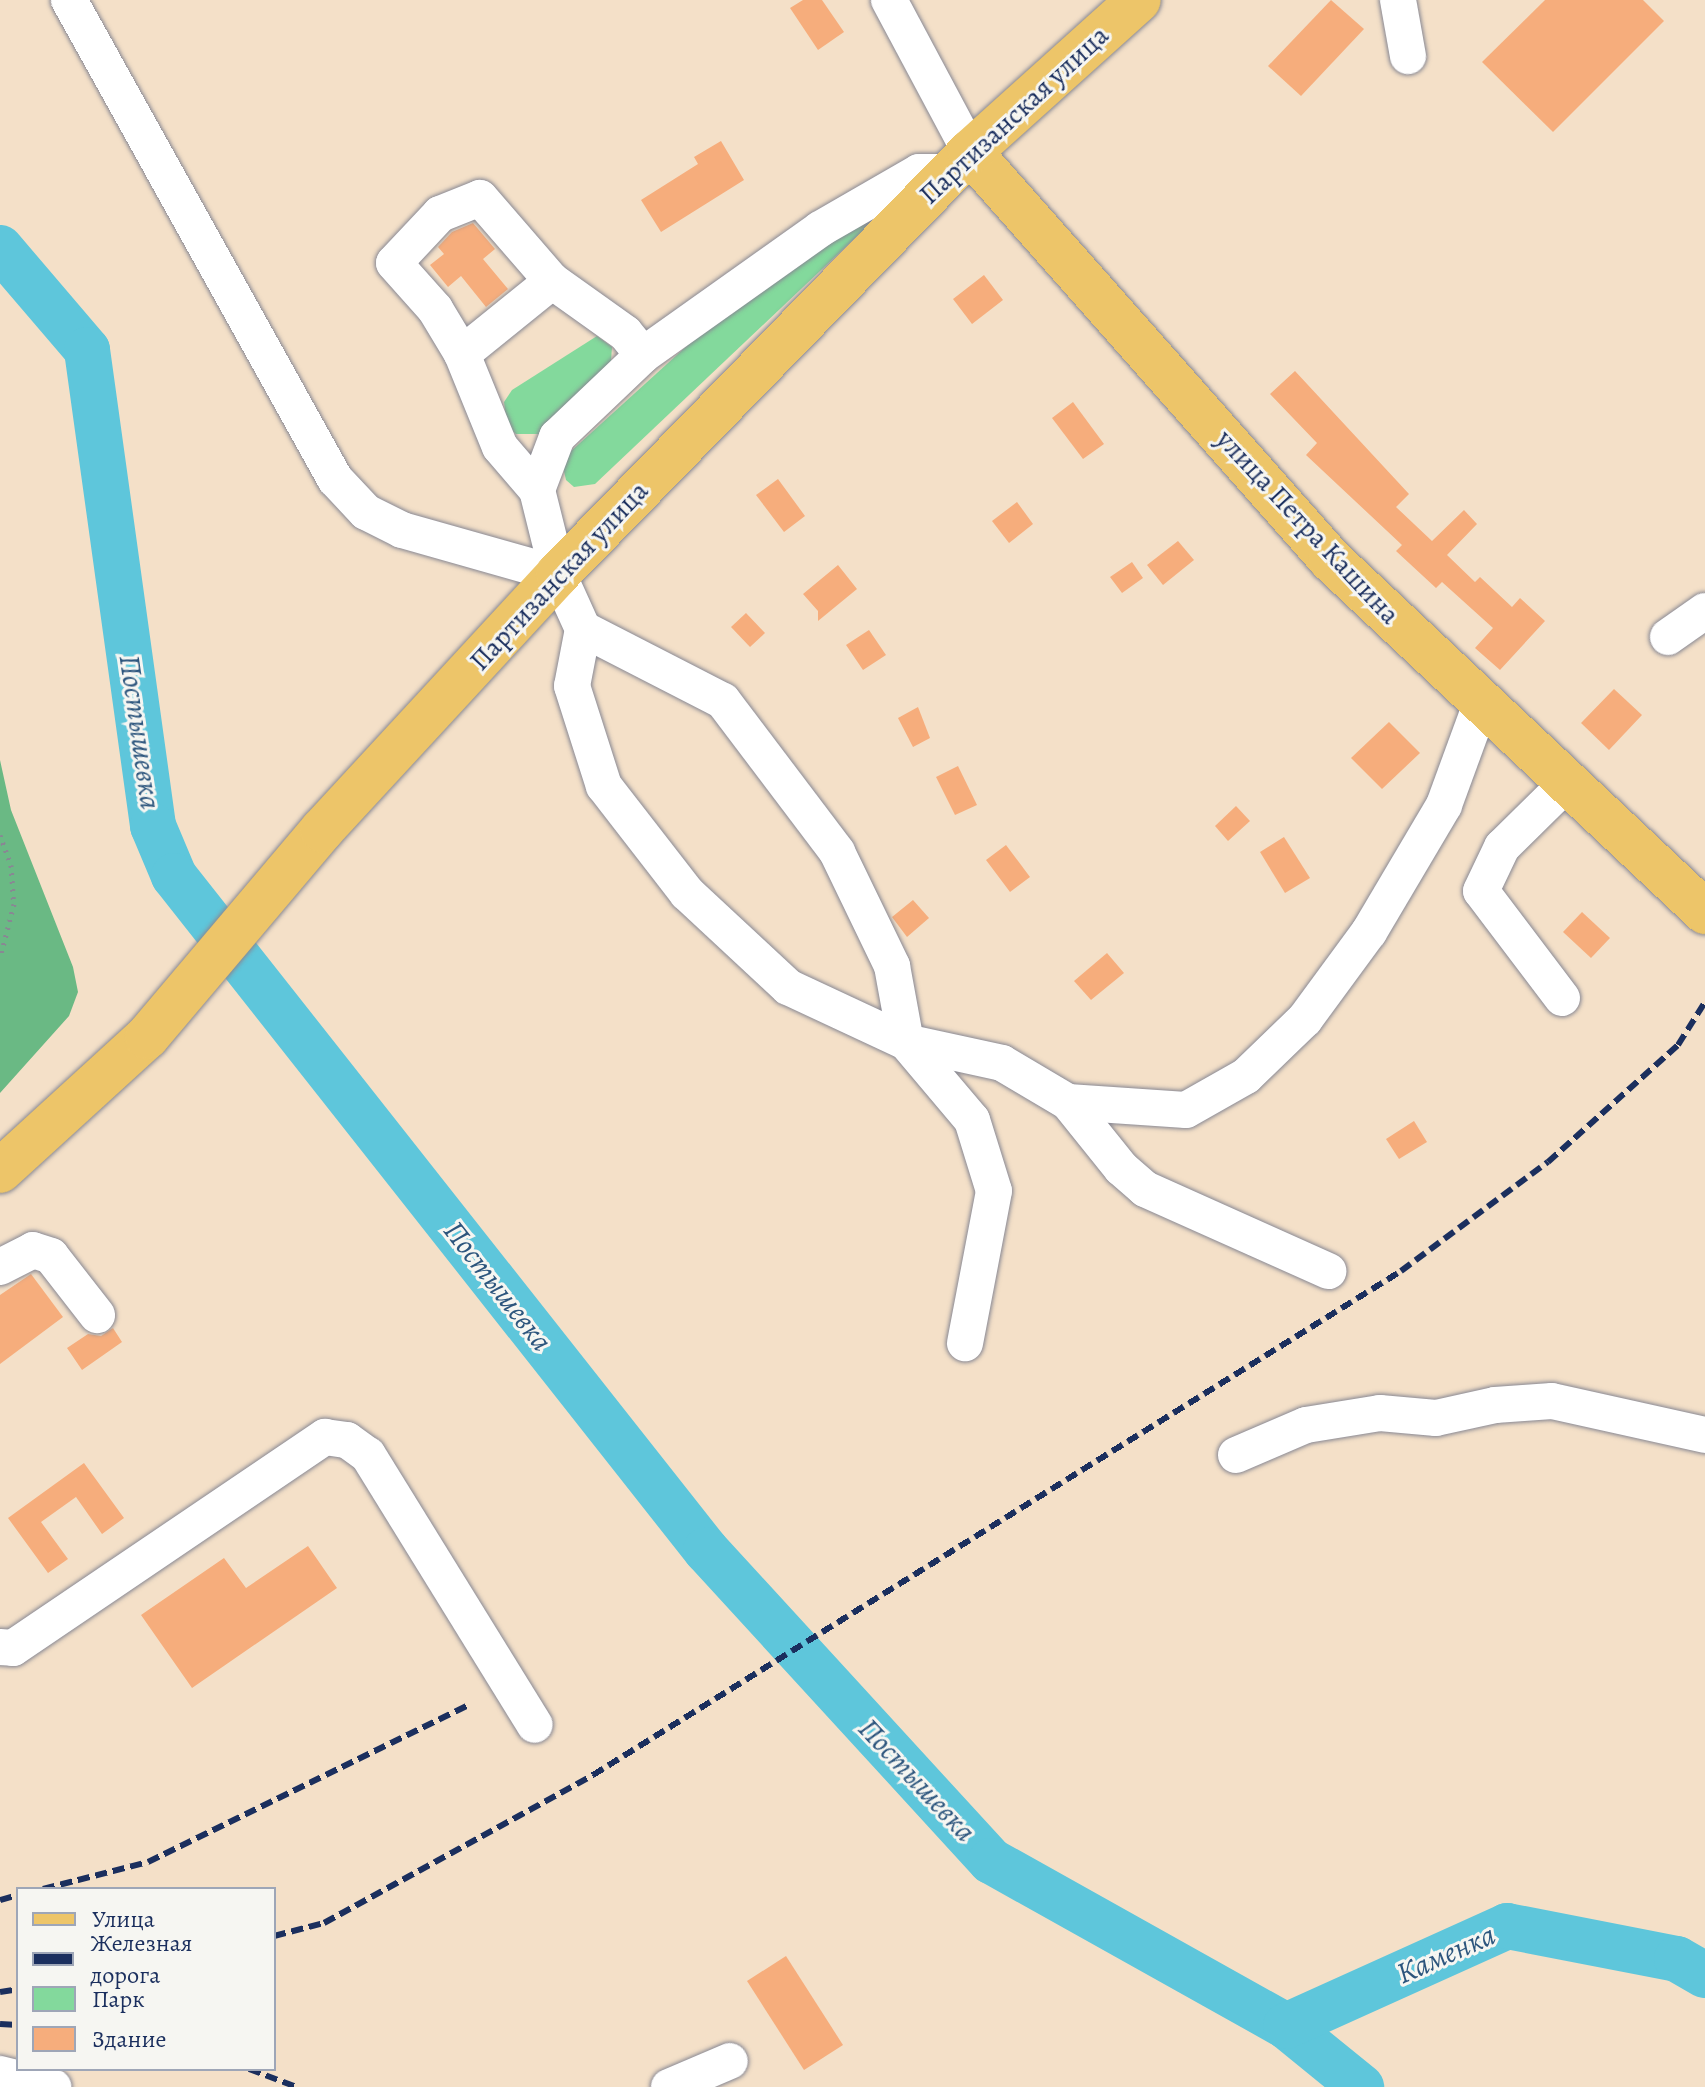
<!DOCTYPE html>
<meta charset="utf-8">
<style>
body{margin:0}
#map{position:relative;width:1705px;height:2087px;overflow:hidden;background:#f4e0c8;font-family:Alegreya,serif}
div>[style]{position:absolute}
.green>*{inset:0;background:#83d99c}
.forest>*{inset:0;background:#6ab984}
.river>*{height:46px;margin:-23px;padding:0 23px;transform-origin:23px;border-radius:23px;background:#5ec6db}
.building>*{inset:0;background:#f6ad7c}
.path>*{height:5px;margin-top:-2.5px;transform-origin:0;background:repeating-linear-gradient(90deg,#888893 0 2px,transparent 0 8px)}
.roads{filter:drop-shadow(0 0 2px #888893) drop-shadow(0 0 2px #888893)}
.minor>*{height:36px;margin:-18px;padding:0 18px;transform-origin:18px;border-radius:18px;background:#fff}
.major>*{height:44px;margin:-22px;padding:0 22px;transform-origin:22px;border-radius:22px;background:#edc569}
.rail>*{height:6px;margin-top:-3px;transform-origin:0;background:repeating-linear-gradient(90deg,#1b2f5e 0 12px,transparent 0 18px)}
span{translate:-50% -50%;white-space:nowrap;text-align:center;line-height:1.15;-webkit-text-stroke:6px #f6f6f2;paint-order:stroke}
.street-label{font-size:28px;color:#1b2f5e}
.water-label{font-size:30px;color:#2c557d;font-style:italic}
.legend{position:absolute;left:16px;top:1887px;width:260px;height:184px;box-sizing:border-box;background:#f6f6f2;border:2px solid #9ea6b7;margin:0;padding:10px 14px;list-style:none;font-size:24px;color:#1b2f5e}
.legend li{display:flex;align-items:center;gap:16px;height:40px}
.legend b{width:40px;border:2px solid #9ea6b7}
</style>
<div id="map">
<div class="green">
<i style="clip-path:polygon(894px 201px,595px 484px,574px 487px,566px 480px,563px 467px,570px 452px,722px 314px)"></i>
<i style="clip-path:polygon(597px 336px,612px 347px,611px 361px,539px 434px,516px 434px,507px 426px,504px 402px,512px 390px)"></i>
</div>
<div class="forest">
<i style="clip-path:polygon(0 760px,11px 810px,73px 967px,78px 992px,69px 1016px,0 1093px)"></i>
</div>
<div class="river">
<i style="left:0;top:248px;width:134px;rotate:49.5deg"></i>
<i style="left:87px;top:350px;width:481px;rotate:82.1deg"></i>
<i style="left:153px;top:826px;width:54px;rotate:67.2deg"></i>
<i style="left:174px;top:876px;width:859px;rotate:51.72deg"></i>
<i style="left:706px;top:1550px;width:422px;rotate:47.5deg"></i>
<i style="left:991px;top:1861px;width:338px;rotate:29.2deg"></i>
<i style="left:1286px;top:2026px;width:97px;rotate:39.1deg"></i>
<i style="left:1286px;top:2026px;width:243px;rotate:-24.3deg"></i>
<i style="left:1507px;top:1926px;width:173px;rotate:11deg"></i>
<i style="left:1677px;top:1959px;width:32px;rotate:30deg"></i>
</div>
<div class="building">
<i style="clip-path:polygon(803px 0,822px 0,844px 32px,818px 50px,790px 8px)"></i>
<i style="clip-path:polygon(1331px 0,1364px 29px,1301px 96px,1268px 66px)"></i>
<i style="clip-path:polygon(1545px 0,1643px 0,1664px 21px,1553px 132px,1482px 62px)"></i>
<i style="clip-path:polygon(721px 141px,744px 180px,661px 232px,641px 200px,698px 164px,694px 157px)"></i>
<i style="clip-path:polygon(473px 223px,495px 249px,483px 259px,508px 289px,486px 307px,461px 276px,448px 287px,430px 265px,444px 254px,438px 247px,452px 232px)"></i>
<i style="clip-path:polygon(984px 275px,1003px 300px,972px 324px,953px 299px)"></i>
<i style="clip-path:polygon(1295px 371px,1409px 494px,1396px 507px,1432px 541px,1464px 510px,1477px 524px,1447px 555px,1475px 582px,1480px 577px,1512px 607px,1520px 598px,1545px 621px,1500px 670px,1475px 648px,1493px 628px,1442px 582px,1436px 588px,1396px 551px,1402px 545px,1306px 455px,1317px 443px,1270px 394px)"></i>
<i style="clip-path:polygon(1073px 402px,1104px 444px,1083px 459px,1052px 418px)"></i>
<i style="clip-path:polygon(778px 479px,805px 516px,784px 532px,756px 495px)"></i>
<i style="clip-path:polygon(1017px 502px,1033px 524px,1009px 543px,992px 521px)"></i>
<i style="clip-path:polygon(1178px 541px,1194px 560px,1163px 585px,1147px 565px)"></i>
<i style="clip-path:polygon(1132px 562px,1143px 578px,1122px 593px,1110px 577px)"></i>
<i style="clip-path:polygon(838px 565px,857px 589px,818px 621px,818px 611px,803px 594px)"></i>
<i style="clip-path:polygon(746px 613px,765px 633px,750px 647px,731px 627px)"></i>
<i style="clip-path:polygon(869px 630px,886px 655px,863px 670px,846px 645px)"></i>
<i style="clip-path:polygon(1614px 689px,1642px 715px,1609px 750px,1581px 723px)"></i>
<i style="clip-path:polygon(918px 707px,930px 738px,913px 747px,898px 718px)"></i>
<i style="clip-path:polygon(1389px 722px,1420px 753px,1382px 789px,1351px 758px)"></i>
<i style="clip-path:polygon(958px 766px,977px 805px,955px 815px,936px 777px)"></i>
<i style="clip-path:polygon(1236px 806px,1250px 821px,1228px 841px,1215px 826px)"></i>
<i style="clip-path:polygon(1284px 837px,1310px 878px,1285px 893px,1260px 852px)"></i>
<i style="clip-path:polygon(1006px 845px,1030px 877px,1010px 892px,986px 860px)"></i>
<i style="clip-path:polygon(913px 900px,929px 918px,907px 937px,892px 917px)"></i>
<i style="clip-path:polygon(1582px 912px,1610px 938px,1591px 958px,1563px 932px)"></i>
<i style="clip-path:polygon(1107px 953px,1124px 973px,1091px 1000px,1074px 981px)"></i>
<i style="clip-path:polygon(1414px 1121px,1427px 1142px,1399px 1159px,1386px 1139px)"></i>
<i style="clip-path:polygon(31px 1274px,63px 1317px,0 1364px,0 1295px)"></i>
<i style="clip-path:polygon(113px 1328px,122px 1342px,82px 1370px,67px 1348px,88px 1334px,101px 1336px)"></i>
<i style="clip-path:polygon(84px 1463px,124px 1518px,102px 1534px,76px 1497px,41px 1522px,68px 1559px,48px 1573px,8px 1518px)"></i>
<i style="clip-path:polygon(308px 1546px,337px 1588px,192px 1688px,141px 1615px,224px 1558px,246px 1588px)"></i>
<i style="clip-path:polygon(786px 1956px,843px 2045px,804px 2070px,747px 1981px)"></i>
</div>
<div class="path">
<i style="left:0;top:835px;width:32px;rotate:70deg"></i>
<i style="left:11px;top:865px;width:39px;rotate:86deg"></i>
<i style="left:14px;top:904px;width:56px;rotate:104.5deg"></i>
</div>
<div class="roads">
<div class="minor">
<i style="left:69px;top:0;width:548px;rotate:60.96deg"></i>
<i style="left:335px;top:479px;width:45px;rotate:46.8deg"></i>
<i style="left:366px;top:512px;width:40px;rotate:26.6deg"></i>
<i style="left:402px;top:530px;width:162px;rotate:15.8deg"></i>
<i style="left:889px;top:0;width:172px;rotate:61.9deg"></i>
<i style="left:1398px;top:0;width:57px;rotate:79.9deg"></i>
<i style="left:462px;top:354px;width:116px;rotate:-39deg"></i>
<i style="left:643px;top:355px;width:217px;rotate:-35.4deg"></i>
<i style="left:820px;top:229px;width:114px;rotate:-29.9deg"></i>
<i style="left:919px;top:172px;width:31px"></i>
<i style="left:537px;top:490px;width:57px;rotate:-69.3deg"></i>
<i style="left:557px;top:437px;width:119px;rotate:-43.6deg"></i>
<i style="left:643px;top:355px;width:28px;rotate:-129deg"></i>
<i style="left:625px;top:333px;width:90px;rotate:-144.5deg"></i>
<i style="left:552px;top:281px;width:110px;rotate:-130.9deg"></i>
<i style="left:480px;top:198px;width:43px;rotate:158.2deg"></i>
<i style="left:440px;top:214px;width:67px;rotate:133.2deg"></i>
<i style="left:394px;top:263px;width:62px;rotate:48.3deg"></i>
<i style="left:435px;top:309px;width:52px;rotate:59deg"></i>
<i style="left:462px;top:354px;width:100px;rotate:67.8deg"></i>
<i style="left:500px;top:447px;width:57px;rotate:49.3deg"></i>
<i style="left:537px;top:490px;width:87px;rotate:76deg"></i>
<i style="left:558px;top:574px;width:60px;rotate:65.6deg"></i>
<i style="left:583px;top:629px;width:157px;rotate:27.2deg"></i>
<i style="left:723px;top:701px;width:189px;rotate:52.9deg"></i>
<i style="left:837px;top:852px;width:127px;rotate:64.2deg"></i>
<i style="left:892px;top:966px;width:77px;rotate:79.6deg"></i>
<i style="left:906px;top:1042px;width:102px;rotate:49.8deg"></i>
<i style="left:972px;top:1120px;width:74px;rotate:72.8deg"></i>
<i style="left:994px;top:1191px;width:155px;rotate:100.8deg"></i>
<i style="left:583px;top:629px;width:58px;rotate:100.9deg"></i>
<i style="left:572px;top:686px;width:105px;rotate:72.3deg"></i>
<i style="left:604px;top:786px;width:135px;rotate:52.2deg"></i>
<i style="left:687px;top:893px;width:138px;rotate:42.9deg"></i>
<i style="left:788px;top:987px;width:130px;rotate:25deg"></i>
<i style="left:906px;top:1042px;width:98px;rotate:12.3deg"></i>
<i style="left:1002px;top:1063px;width:77px;rotate:30.6deg"></i>
<i style="left:1068px;top:1102px;width:118px;rotate:3.9deg"></i>
<i style="left:1186px;top:1110px;width:69px;rotate:-29.5deg"></i>
<i style="left:1246px;top:1076px;width:82px;rotate:-44deg"></i>
<i style="left:1305px;top:1019px;width:108px;rotate:-53.7deg"></i>
<i style="left:1369px;top:932px;width:147px;rotate:-59.4deg"></i>
<i style="left:1444px;top:805px;width:111px;rotate:-69.9deg"></i>
<i style="left:1668px;top:637px;width:45px;rotate:-35.1deg"></i>
<i style="left:1562px;top:998px;width:134px;rotate:-127.1deg"></i>
<i style="left:1481px;top:891px;width:49px;rotate:-64.5deg"></i>
<i style="left:1502px;top:847px;width:93px;rotate:-44.6deg"></i>
<i style="left:1068px;top:1102px;width:85px;rotate:51.2deg"></i>
<i style="left:1121px;top:1168px;width:32px;rotate:41deg"></i>
<i style="left:1145px;top:1189px;width:201px;rotate:24.1deg"></i>
<i style="left:0;top:1267px;width:37px;rotate:-27deg"></i>
<i style="left:33px;top:1250px;width:19px;rotate:18deg"></i>
<i style="left:51px;top:1256px;width:75px;rotate:52.1deg"></i>
<i style="left:1236px;top:1455px;width:76px;rotate:-23.2deg"></i>
<i style="left:1306px;top:1425px;width:75px;rotate:-9.2deg"></i>
<i style="left:1380px;top:1413px;width:56px;rotate:5.1deg"></i>
<i style="left:1436px;top:1418px;width:60px;rotate:-12.4deg"></i>
<i style="left:1495px;top:1405px;width:57px;rotate:-4deg"></i>
<i style="left:1552px;top:1401px;width:157px;rotate:12.5deg"></i>
<i style="left:0;top:1647px;width:13px;rotate:4deg"></i>
<i style="left:13px;top:1648px;width:377px;rotate:-34.1deg"></i>
<i style="left:325px;top:1437px;width:22px;rotate:8deg"></i>
<i style="left:347px;top:1440px;width:26px;rotate:36deg"></i>
<i style="left:368px;top:1455px;width:317px;rotate:58.3deg"></i>
<i style="left:0;top:2074px;width:55px;rotate:13.8deg"></i>
<i style="left:669px;top:2087px;width:66px;rotate:-23.1deg"></i>
</div>
<div class="major">
<i style="left:970px;top:152px;width:545px;rotate:48.5deg"></i>
<i style="left:1331px;top:560px;width:514px;rotate:43.26deg"></i>
<i style="left:0;top:1171px;width:199px;rotate:-42.4deg"></i>
<i style="left:147px;top:1037px;width:271px;rotate:-49.8deg"></i>
<i style="left:322px;top:830px;width:348px;rotate:-47.3deg"></i>
<i style="left:558px;top:574px;width:590px;rotate:-45.69deg"></i>
<i style="left:970px;top:152px;width:227px;rotate:-42deg"></i>
</div>
</div>
<div class="rail">
<i style="left:43px;top:1889px;width:108px;rotate:-14.4deg"></i>
<i style="left:148px;top:1862px;width:357px;rotate:-26.1deg"></i>
<i style="left:0;top:1900px;width:19px;rotate:-16deg"></i>
<i style="left:274px;top:1936px;width:52px;rotate:-14.6deg"></i>
<i style="left:324px;top:1923px;width:307px;rotate:-28.8deg"></i>
<i style="left:593px;top:1775px;width:952px;rotate:-31.95deg"></i>
<i style="left:1401px;top:1271px;width:183px;rotate:-36.6deg"></i>
<i style="left:1548px;top:1162px;width:175px;rotate:-42deg"></i>
<i style="left:1678px;top:1045px;width:51px;rotate:-57.9deg"></i>
<i style="left:0;top:1992px;width:18px;rotate:-9deg"></i>
<i style="left:0;top:2024px;width:18px;rotate:3deg"></i>
<i style="left:249px;top:2069px;width:51px;rotate:20.6deg"></i>
</div>
<div class="street-label">
<span style="left:1014px;top:115px;rotate:-43deg">Партизанская улица</span>
<span style="left:1308px;top:527px;rotate:47deg">улица Петра Кашина</span>
<span style="left:559px;top:576px;rotate:-47deg">Партизанская улица</span>
</div>
<div class="water-label">
<span style="left:140px;top:732px;rotate:82deg">Постышевка</span>
<span style="left:498px;top:1286px;rotate:52deg">Постышевка</span>
<span style="left:917px;top:1780px;rotate:47deg">Постышевка</span>
<span style="left:1446px;top:1954px;rotate:-24deg">Каменка</span>
</div>
<ul class="legend">
<li><b style="height:10px;background:#edc569"></b>Улица</li>
<li><b style="height:10px;background:#1b2f5e"></b>Железная дорога</li>
<li><b style="height:22px;background:#83d99c"></b>Парк</li>
<li><b style="height:22px;background:#f6ad7c"></b>Здание</li>
</ul>
</div>
